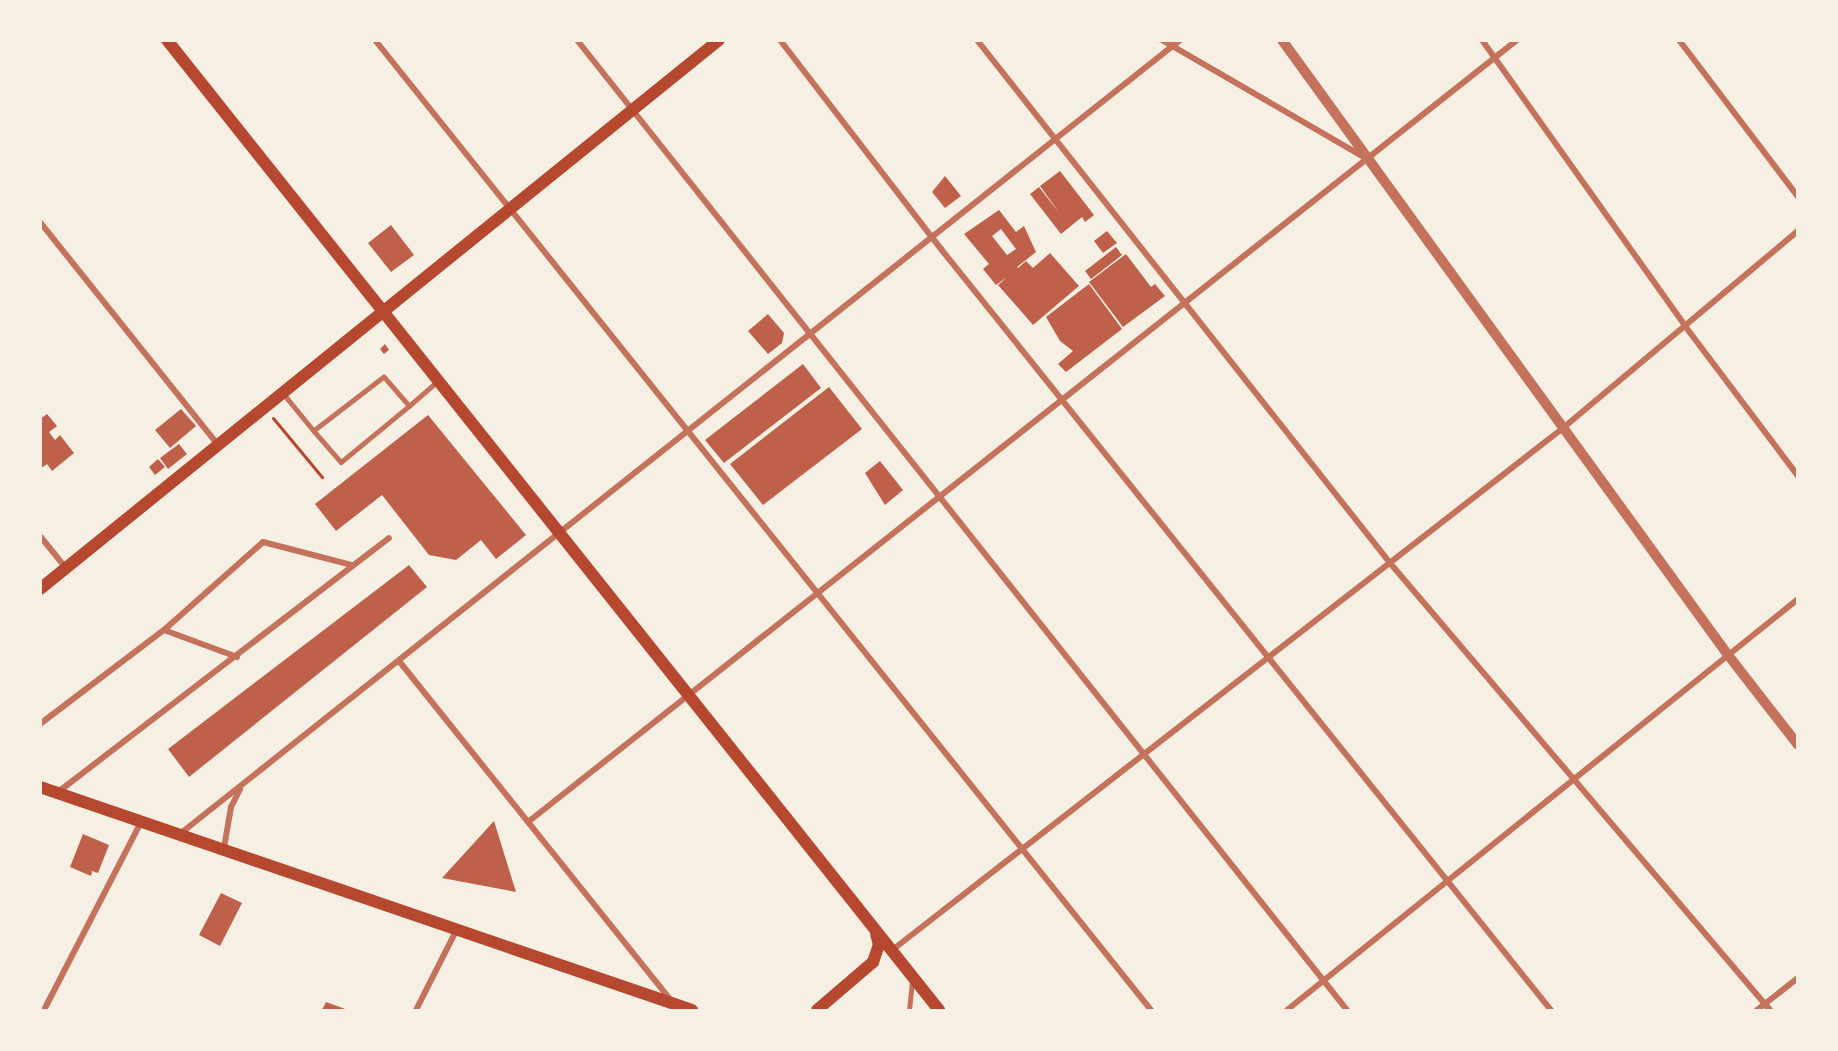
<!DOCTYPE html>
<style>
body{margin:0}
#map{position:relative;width:1838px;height:1051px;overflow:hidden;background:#f6efe4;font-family:Overpass,sans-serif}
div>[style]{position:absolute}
.building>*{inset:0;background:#bf614a}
.path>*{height:3px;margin:-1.5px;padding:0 1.5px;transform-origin:1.5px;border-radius:1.5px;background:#b5482f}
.service>*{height:4.5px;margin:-2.25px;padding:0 2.25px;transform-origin:2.25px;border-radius:2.25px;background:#c5725c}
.minor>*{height:6px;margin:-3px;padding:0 3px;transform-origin:3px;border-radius:3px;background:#c5725c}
.tertiary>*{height:10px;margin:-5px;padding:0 5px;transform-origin:5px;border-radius:5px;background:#c5725c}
.secondary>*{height:12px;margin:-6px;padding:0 6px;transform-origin:6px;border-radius:6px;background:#b5482f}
span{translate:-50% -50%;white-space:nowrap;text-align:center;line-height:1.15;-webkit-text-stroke:6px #f6efe4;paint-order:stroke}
.frame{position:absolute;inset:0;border:42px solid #f6efe4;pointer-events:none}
</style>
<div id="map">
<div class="building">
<i style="clip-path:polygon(1060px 171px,1094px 215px,1085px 222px,1082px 217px,1061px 234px,1030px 194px,1039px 187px,1060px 214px,1040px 186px)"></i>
<i style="clip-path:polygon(945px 176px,961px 196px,945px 208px,932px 192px)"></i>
<i style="clip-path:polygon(evenodd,999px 210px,1016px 232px,1024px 226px,1036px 252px,1017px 267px,1018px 268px,1026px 261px,1033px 268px,1050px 253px,1079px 286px,1033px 325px,998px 285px,1007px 277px,996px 285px,983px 269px,989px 264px,964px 234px,999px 210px,1001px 229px,1016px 249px,1007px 255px,992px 236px,1001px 229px)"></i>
<i style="clip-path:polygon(391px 225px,414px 255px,391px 272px,368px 243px)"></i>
<i style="clip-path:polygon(1107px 231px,1117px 243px,1103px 253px,1094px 241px)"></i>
<i style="clip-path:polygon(1116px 247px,1122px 255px,1091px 279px,1085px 271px)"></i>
<i style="clip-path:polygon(1126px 254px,1151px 287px,1155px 284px,1165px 296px,1123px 327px,1089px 282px)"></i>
<i style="clip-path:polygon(1089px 284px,1122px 329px,1066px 372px,1058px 364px,1073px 351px,1060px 341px,1046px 317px)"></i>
<i style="clip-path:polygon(768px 314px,784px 333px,782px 343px,768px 354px,748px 331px)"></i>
<i style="clip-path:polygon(385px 344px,389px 350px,384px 354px,380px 349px)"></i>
<i style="clip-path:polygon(803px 364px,821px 388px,724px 463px,705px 440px)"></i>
<i style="clip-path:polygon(829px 387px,862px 429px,763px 505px,730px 464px)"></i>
<i style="clip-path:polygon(181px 409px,196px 426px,170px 448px,155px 430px)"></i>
<i style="clip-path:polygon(47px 414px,57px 426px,49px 432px,55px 440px,60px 435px,74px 453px,52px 471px,47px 464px,40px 469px,40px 419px)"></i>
<i style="clip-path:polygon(428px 415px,526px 535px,496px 559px,481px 540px,456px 560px,429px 555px,382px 495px,336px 531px,315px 504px)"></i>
<i style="clip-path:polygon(179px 444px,187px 454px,168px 469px,160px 458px)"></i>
<i style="clip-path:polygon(158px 459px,165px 467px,155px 475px,149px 467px)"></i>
<i style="clip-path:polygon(880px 461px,903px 490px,885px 505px,865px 473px)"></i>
<i style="clip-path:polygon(409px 565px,427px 587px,189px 777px,168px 749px)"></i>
<i style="clip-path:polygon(494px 821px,516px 892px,442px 878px)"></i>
<i style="clip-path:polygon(83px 834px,109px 845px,98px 873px,92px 871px,91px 876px,70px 867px)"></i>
<i style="clip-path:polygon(221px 893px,242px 903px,220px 946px,199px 935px)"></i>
<i style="clip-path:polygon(326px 1002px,348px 1010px,322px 1010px)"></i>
</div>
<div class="path">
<i style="left:273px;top:418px;width:77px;rotate:50.3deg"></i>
</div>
<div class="service">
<i style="left:283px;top:393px;width:49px;rotate:50.8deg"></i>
<i style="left:314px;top:431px;width:41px;rotate:48.9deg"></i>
<i style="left:341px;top:462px;width:88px;rotate:-39.5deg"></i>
<i style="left:409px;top:406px;width:38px;rotate:-131deg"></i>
<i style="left:384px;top:377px;width:88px;rotate:142.4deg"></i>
<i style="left:409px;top:406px;width:38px;rotate:-41deg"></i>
<i style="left:909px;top:1010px;width:30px;rotate:-84deg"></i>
</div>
<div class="minor">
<i style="left:375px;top:40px;width:1242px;rotate:51.34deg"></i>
<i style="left:577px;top:40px;width:1238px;rotate:51.56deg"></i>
<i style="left:780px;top:40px;width:264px;rotate:52.4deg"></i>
<i style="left:941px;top:249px;width:975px;rotate:51.29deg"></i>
<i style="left:977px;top:40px;width:666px;rotate:51.7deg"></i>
<i style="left:1390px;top:563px;width:587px;rotate:49.63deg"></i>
<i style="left:1162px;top:40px;width:233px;rotate:30.1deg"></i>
<i style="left:1482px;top:40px;width:351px;rotate:54.6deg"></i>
<i style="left:1685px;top:326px;width:188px;rotate:53deg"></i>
<i style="left:1679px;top:40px;width:197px;rotate:52.8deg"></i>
<i style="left:40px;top:222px;width:285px;rotate:51.4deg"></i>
<i style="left:40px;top:536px;width:41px;rotate:50.9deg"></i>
<i style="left:164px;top:630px;width:78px;rotate:20.3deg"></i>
<i style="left:399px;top:661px;width:435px;rotate:51.3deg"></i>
<i style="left:40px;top:724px;width:156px;rotate:-37.2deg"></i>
<i style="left:164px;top:630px;width:132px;rotate:-41.6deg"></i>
<i style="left:263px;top:542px;width:92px;rotate:14.5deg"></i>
<i style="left:58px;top:792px;width:417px;rotate:-37.5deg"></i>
<i style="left:528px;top:822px;width:1261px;rotate:-38.33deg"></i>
<i style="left:181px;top:833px;width:1275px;rotate:-38.44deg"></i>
<i style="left:224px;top:848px;width:42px;rotate:-80.3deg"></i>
<i style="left:231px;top:807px;width:20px;rotate:-63deg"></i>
<i style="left:891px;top:951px;width:852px;rotate:-37.89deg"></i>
<i style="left:1563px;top:428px;width:307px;rotate:-40deg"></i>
<i style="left:44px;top:1010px;width:214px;rotate:-62.7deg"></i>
<i style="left:416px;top:1010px;width:91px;rotate:-63.2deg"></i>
<i style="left:1287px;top:1010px;width:656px;rotate:-38.81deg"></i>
<i style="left:1757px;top:1010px;width:52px;rotate:-38deg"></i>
</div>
<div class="tertiary">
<i style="left:1282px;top:40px;width:760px;rotate:54.05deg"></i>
<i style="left:1728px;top:655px;width:114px;rotate:52.1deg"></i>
</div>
<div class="secondary">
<i style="left:167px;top:40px;width:1240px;rotate:51.48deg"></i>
<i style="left:40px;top:589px;width:873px;rotate:-38.96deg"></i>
<i style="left:40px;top:787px;width:689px;rotate:18.88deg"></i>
<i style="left:817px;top:1010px;width:74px;rotate:-40.6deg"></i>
<i style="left:873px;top:962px;width:18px;rotate:-71deg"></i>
<i style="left:879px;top:945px;width:11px;rotate:-105deg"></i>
</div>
<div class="frame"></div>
</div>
